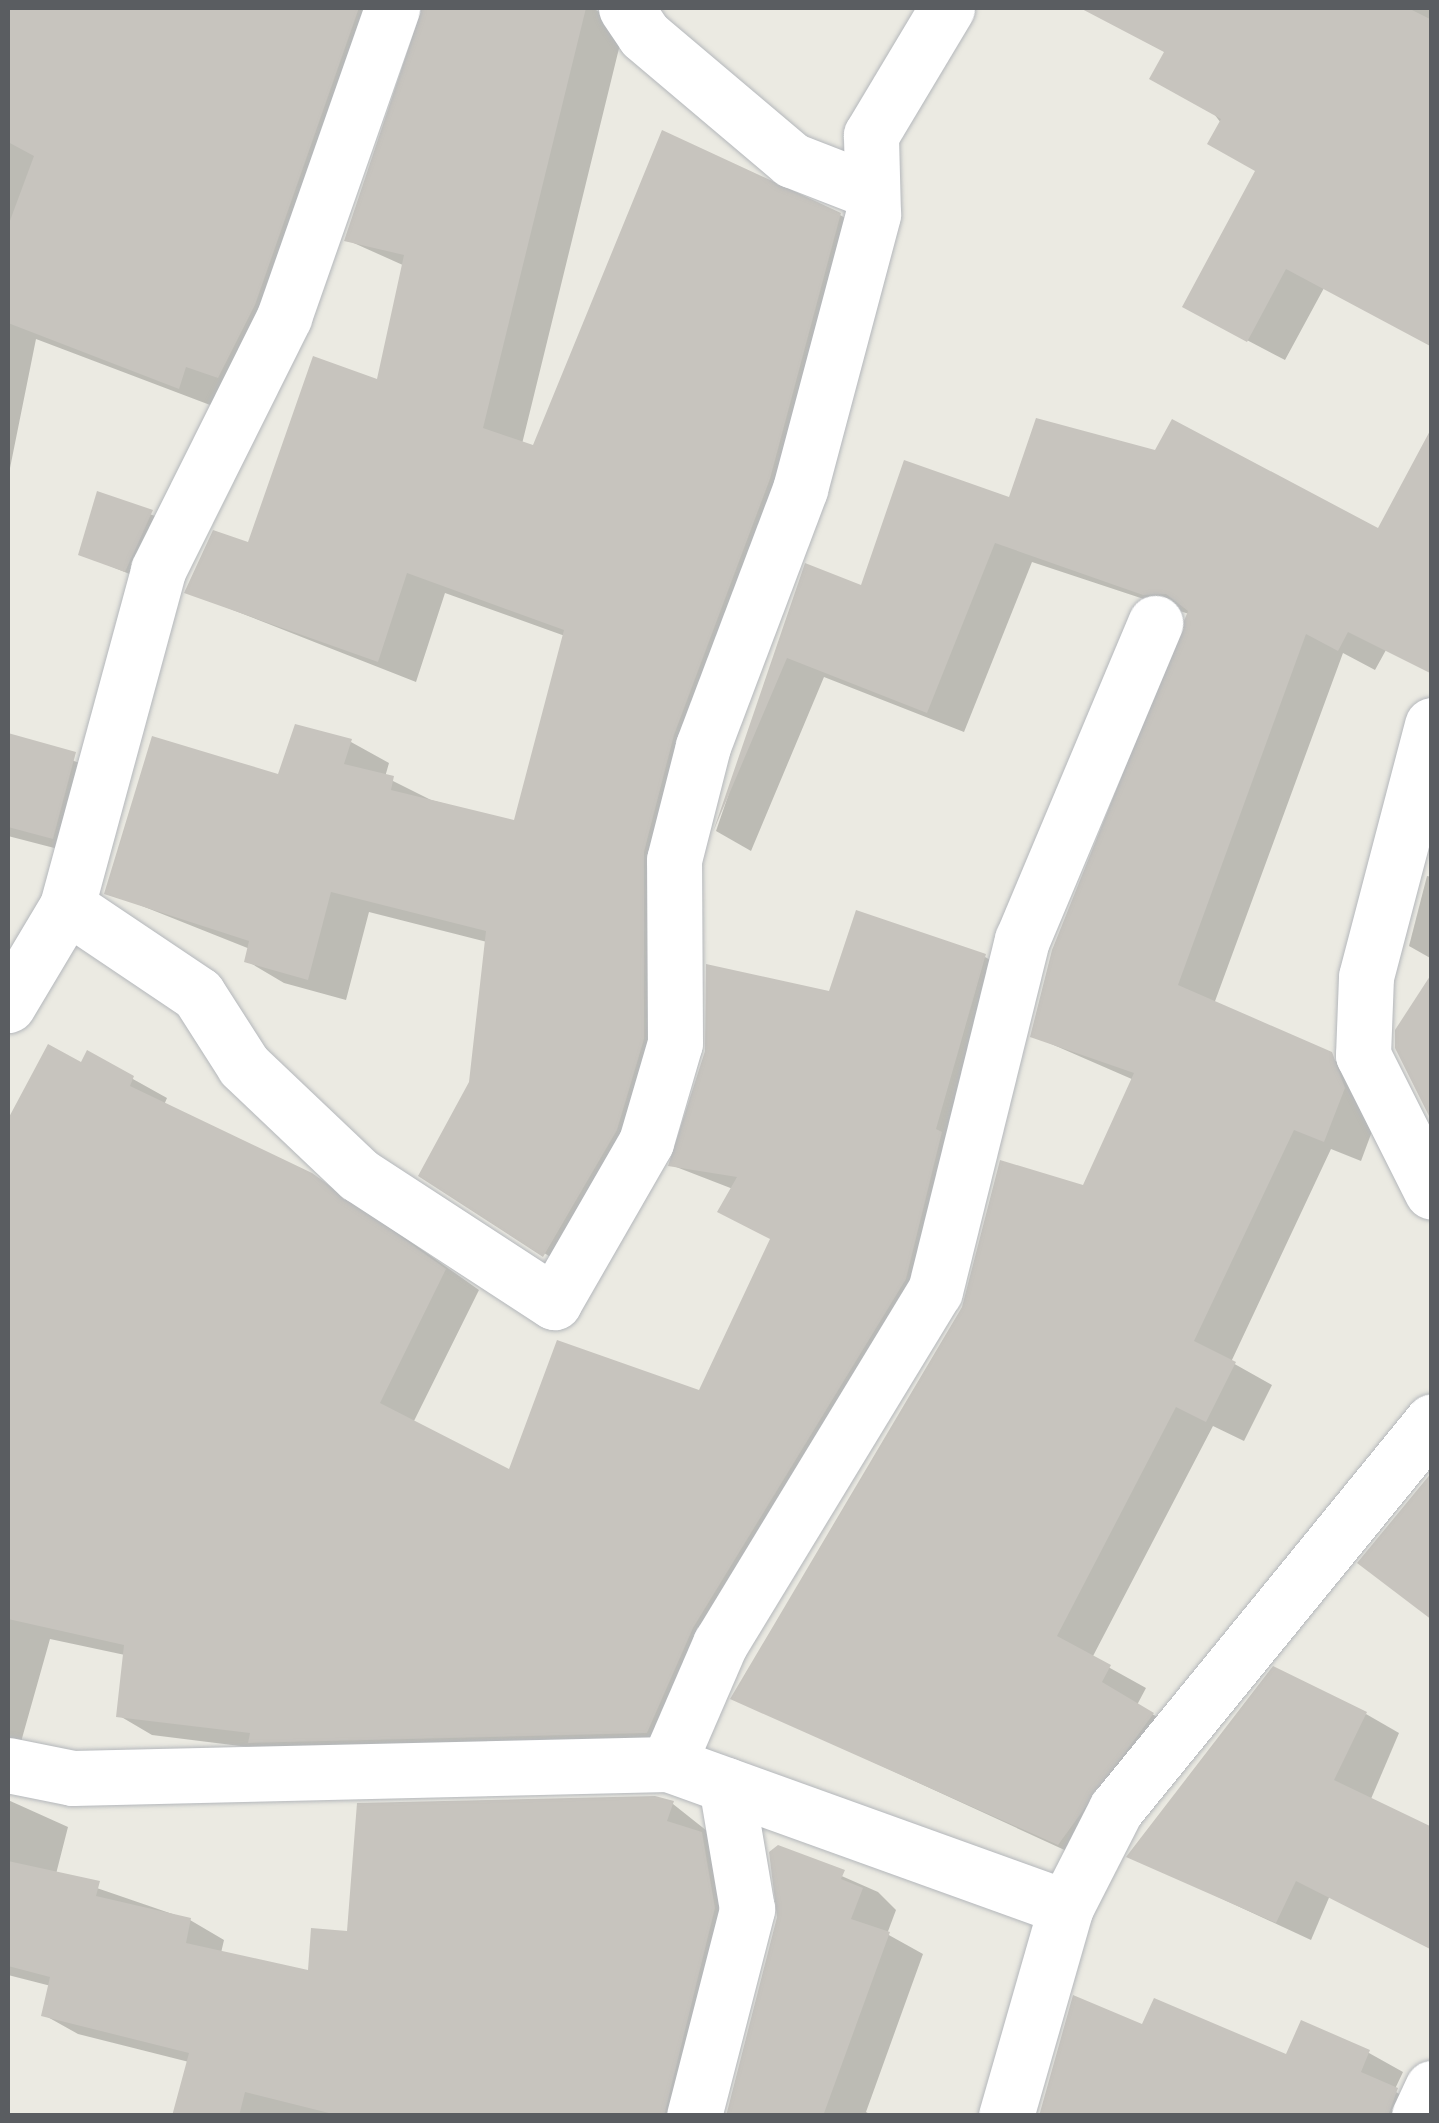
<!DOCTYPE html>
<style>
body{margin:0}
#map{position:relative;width:1439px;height:2123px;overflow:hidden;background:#ebeae2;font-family:Figtree,sans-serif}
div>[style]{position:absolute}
.shadow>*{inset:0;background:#0003}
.building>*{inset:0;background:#c7c4be}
.roads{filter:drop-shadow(0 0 2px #b4b7bb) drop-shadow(0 0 2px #b4b7bb)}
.minor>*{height:55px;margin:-27.5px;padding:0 27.5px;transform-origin:27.5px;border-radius:27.5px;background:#fff}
span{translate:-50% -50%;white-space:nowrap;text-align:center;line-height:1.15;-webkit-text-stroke:8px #fff;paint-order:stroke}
.frame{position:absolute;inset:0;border:10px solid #5a5d61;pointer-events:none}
</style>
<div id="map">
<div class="shadow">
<i style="clip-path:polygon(8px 8px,413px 8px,218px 408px,36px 339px,8px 478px)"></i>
<i style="clip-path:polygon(422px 8px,593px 8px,624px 28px,522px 444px,535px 448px,840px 215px,878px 237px,711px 757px,681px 1061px,582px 1277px,421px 1175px,472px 1083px,487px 942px,369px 912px,346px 1000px,284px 983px,247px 961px,250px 949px,107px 892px,280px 778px,297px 727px,351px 742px,389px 763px,385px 777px,431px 800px,516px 823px,565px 636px,445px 593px,416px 682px,187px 592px,250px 545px,379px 382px,405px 266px,347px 240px)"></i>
<i style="clip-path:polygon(1083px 8px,1432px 8px,1432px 346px,1324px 288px,1285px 360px,1222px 327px,1258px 171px,1167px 53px)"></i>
<i style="clip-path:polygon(1038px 422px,1386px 650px,1375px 670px,1343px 653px,1214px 1004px,1368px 1076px,1380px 1110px,1361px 1161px,1331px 1149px,1231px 1362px,1272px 1385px,1244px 1441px,1213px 1426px,1092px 1658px,1146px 1688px,1137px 1705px,1189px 1736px,1095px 1864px,734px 1698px,1084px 1188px,1134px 1080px,1033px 1036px,1189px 614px,1032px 562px,964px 732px,824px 677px,751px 851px,716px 831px,807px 566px,863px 588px,1010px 500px)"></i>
<i style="clip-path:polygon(99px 494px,170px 522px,144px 580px,81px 554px)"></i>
<i style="clip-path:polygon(8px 736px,111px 775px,89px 857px,8px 836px)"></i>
<i style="clip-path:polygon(1427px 876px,1432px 877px,1432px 959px,1409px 946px)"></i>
<i style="clip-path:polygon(985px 957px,1019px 976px,975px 1154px,682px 1752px,264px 1749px,152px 1735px,118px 1715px,125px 1655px,50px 1639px,8px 1788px,8px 1125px,49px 1047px,82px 1065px,88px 1054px,167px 1098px,164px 1105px,346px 1196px,479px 1290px,413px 1423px,510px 1473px,700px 1393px,772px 1240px,733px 1189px,671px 1165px,831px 994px)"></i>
<i style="clip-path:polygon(1366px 1714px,1399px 1733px,1311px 1940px,1130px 1856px)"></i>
<i style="clip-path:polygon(8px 1800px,68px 1827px,56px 1874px,190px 1920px,224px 1940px,221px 1953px,310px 1974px,350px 1934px,360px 1805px,673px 1804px,736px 1854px,701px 2116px,175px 2116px,189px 2062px,78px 2034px,44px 2015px,51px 1986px,8px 1975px)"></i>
<i style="clip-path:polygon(778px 1848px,878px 1892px,896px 1910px,887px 1934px,923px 1954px,866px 2112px,873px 2116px,729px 2116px,780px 1917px)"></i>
<i style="clip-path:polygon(1143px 2028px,1288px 2057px,1369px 2053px,1403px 2072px,1394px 2091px,1419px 2105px,1414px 2116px,1041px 2116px)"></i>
</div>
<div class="building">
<i style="clip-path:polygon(8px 8px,359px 8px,255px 305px,218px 378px,186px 367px,179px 389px,8px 323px,8px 226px,34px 156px,8px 142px)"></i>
<i style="clip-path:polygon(422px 8px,586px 8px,483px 428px,533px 445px,662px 130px,841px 213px,770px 479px,674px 735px,644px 852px,644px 1039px,617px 1130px,543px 1257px,418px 1176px,469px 1082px,486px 931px,331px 892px,308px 980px,244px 962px,249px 941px,104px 894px,152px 736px,278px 774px,295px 724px,352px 739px,344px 764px,394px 776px,391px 790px,514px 820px,564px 630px,407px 573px,378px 662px,184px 593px,213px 530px,248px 542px,313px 356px,377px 379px,404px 255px,344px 241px)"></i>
<i style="clip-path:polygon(1080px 8px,1408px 8px,1432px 20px,1432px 347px,1286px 269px,1247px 342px,1182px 307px,1255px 171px,1207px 144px,1221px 119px,1149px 79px,1164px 52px)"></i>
<i style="clip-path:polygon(1036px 418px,1155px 450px,1172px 419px,1378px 528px,1432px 427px,1432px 674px,1348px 632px,1338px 651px,1306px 634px,1178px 985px,1332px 1052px,1345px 1088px,1324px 1142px,1294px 1130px,1194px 1341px,1236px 1362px,1206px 1422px,1176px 1407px,1057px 1636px,1111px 1665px,1102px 1682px,1154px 1713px,1058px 1845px,730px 1699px,962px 1307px,1000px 1160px,1083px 1185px,1134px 1073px,1030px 1037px,1052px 950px,1188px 611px,1166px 594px,1143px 595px,995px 543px,927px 713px,787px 658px,713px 832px,805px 563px,861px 585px,904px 460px,1009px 497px)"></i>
<i style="clip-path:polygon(97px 491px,153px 510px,125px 572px,78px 555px)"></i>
<i style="clip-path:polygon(8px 733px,76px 752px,53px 839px,8px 827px)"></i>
<i style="clip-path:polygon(856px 910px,986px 954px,936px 1129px,942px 1132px,906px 1279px,693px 1628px,647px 1733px,248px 1743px,250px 1733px,116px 1717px,124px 1645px,8px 1619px,8px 1119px,48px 1044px,81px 1062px,87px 1050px,134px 1076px,130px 1086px,312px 1173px,446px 1269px,380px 1403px,509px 1469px,557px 1340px,699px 1390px,770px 1239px,717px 1212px,737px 1177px,668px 1166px,705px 1051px,706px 964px,829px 991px)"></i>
<i style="clip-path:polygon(1432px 973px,1432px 1122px,1395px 1048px,1395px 1030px)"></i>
<i style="clip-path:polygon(1432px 1472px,1432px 1620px,1357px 1563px)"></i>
<i style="clip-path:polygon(1273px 1666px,1367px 1712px,1334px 1780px,1432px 1827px,1432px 1950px,1296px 1881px,1276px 1923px,1126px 1857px)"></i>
<i style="clip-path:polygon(655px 1796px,674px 1801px,667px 1821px,702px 1832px,715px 1908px,664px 2116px,341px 2116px,245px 2092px,239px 2116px,172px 2116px,189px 2053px,41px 2016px,50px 1977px,8px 1966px,8px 1861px,100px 1881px,96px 1896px,191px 1918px,186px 1943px,308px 1970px,311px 1928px,347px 1931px,357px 1803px)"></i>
<i style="clip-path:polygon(778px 1845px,845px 1870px,841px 1879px,863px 1888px,851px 1919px,890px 1932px,823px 2116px,726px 2116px,777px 1917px,769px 1852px)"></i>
<i style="clip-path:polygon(1073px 1995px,1142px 2024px,1154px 1998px,1286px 2054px,1301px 2020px,1370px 2050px,1361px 2072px,1398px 2088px,1388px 2116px,1039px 2116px)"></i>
</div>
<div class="roads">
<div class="minor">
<i style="left:626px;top:8px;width:32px;rotate:56deg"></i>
<i style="left:644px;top:35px;width:194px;rotate:40.2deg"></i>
<i style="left:792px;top:160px;width:83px;rotate:21.3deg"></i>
<i style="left:1432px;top:725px;width:260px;rotate:104.7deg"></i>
<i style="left:1366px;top:977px;width:78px;rotate:92.2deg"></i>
<i style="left:1363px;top:1055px;width:153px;rotate:63.3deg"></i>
<i style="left:67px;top:906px;width:158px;rotate:33.9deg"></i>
<i style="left:198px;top:994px;width:85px;rotate:57.4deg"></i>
<i style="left:244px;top:1066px;width:158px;rotate:43.5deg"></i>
<i style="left:359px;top:1175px;width:233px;rotate:33.1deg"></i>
<i style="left:554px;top:1302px;width:185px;rotate:-60.1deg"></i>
<i style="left:646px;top:1142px;width:103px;rotate:-73.7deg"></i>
<i style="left:675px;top:1043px;width:183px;rotate:-90.3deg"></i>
<i style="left:674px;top:860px;width:118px;rotate:-75.7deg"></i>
<i style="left:703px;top:746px;width:275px;rotate:-69.3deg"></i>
<i style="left:800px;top:489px;width:285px;rotate:-75.1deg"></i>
<i style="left:873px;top:214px;width:79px;rotate:-91.5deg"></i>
<i style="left:871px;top:135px;width:148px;rotate:-59.1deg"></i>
<i style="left:8px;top:1005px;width:115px;rotate:-59.2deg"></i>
<i style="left:67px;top:906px;width:348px;rotate:-74.8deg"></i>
<i style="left:158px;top:570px;width:283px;rotate:-63.5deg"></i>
<i style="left:284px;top:317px;width:327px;rotate:-70.7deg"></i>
<i style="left:668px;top:1764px;width:131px;rotate:-66.6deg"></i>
<i style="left:720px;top:1644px;width:413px;rotate:-58.7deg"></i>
<i style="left:935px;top:1291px;width:362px;rotate:-76.1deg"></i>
<i style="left:1022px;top:940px;width:344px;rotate:-67.2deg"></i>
<i style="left:8px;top:1765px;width:66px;rotate:11.3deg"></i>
<i style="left:73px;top:1778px;width:595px;rotate:-1.35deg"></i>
<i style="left:668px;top:1764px;width:423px;rotate:19.8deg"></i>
<i style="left:694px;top:2116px;width:214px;rotate:-75.6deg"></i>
<i style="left:747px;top:1909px;width:126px;rotate:-99.6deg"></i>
<i style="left:1006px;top:2116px;width:217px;rotate:-74deg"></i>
<i style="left:1066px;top:1907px;width:110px;rotate:-63deg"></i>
<i style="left:1116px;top:1809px;width:500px;rotate:-50.8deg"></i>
<i style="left:1419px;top:2116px;width:31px;rotate:-65deg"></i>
</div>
</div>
<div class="frame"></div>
</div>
